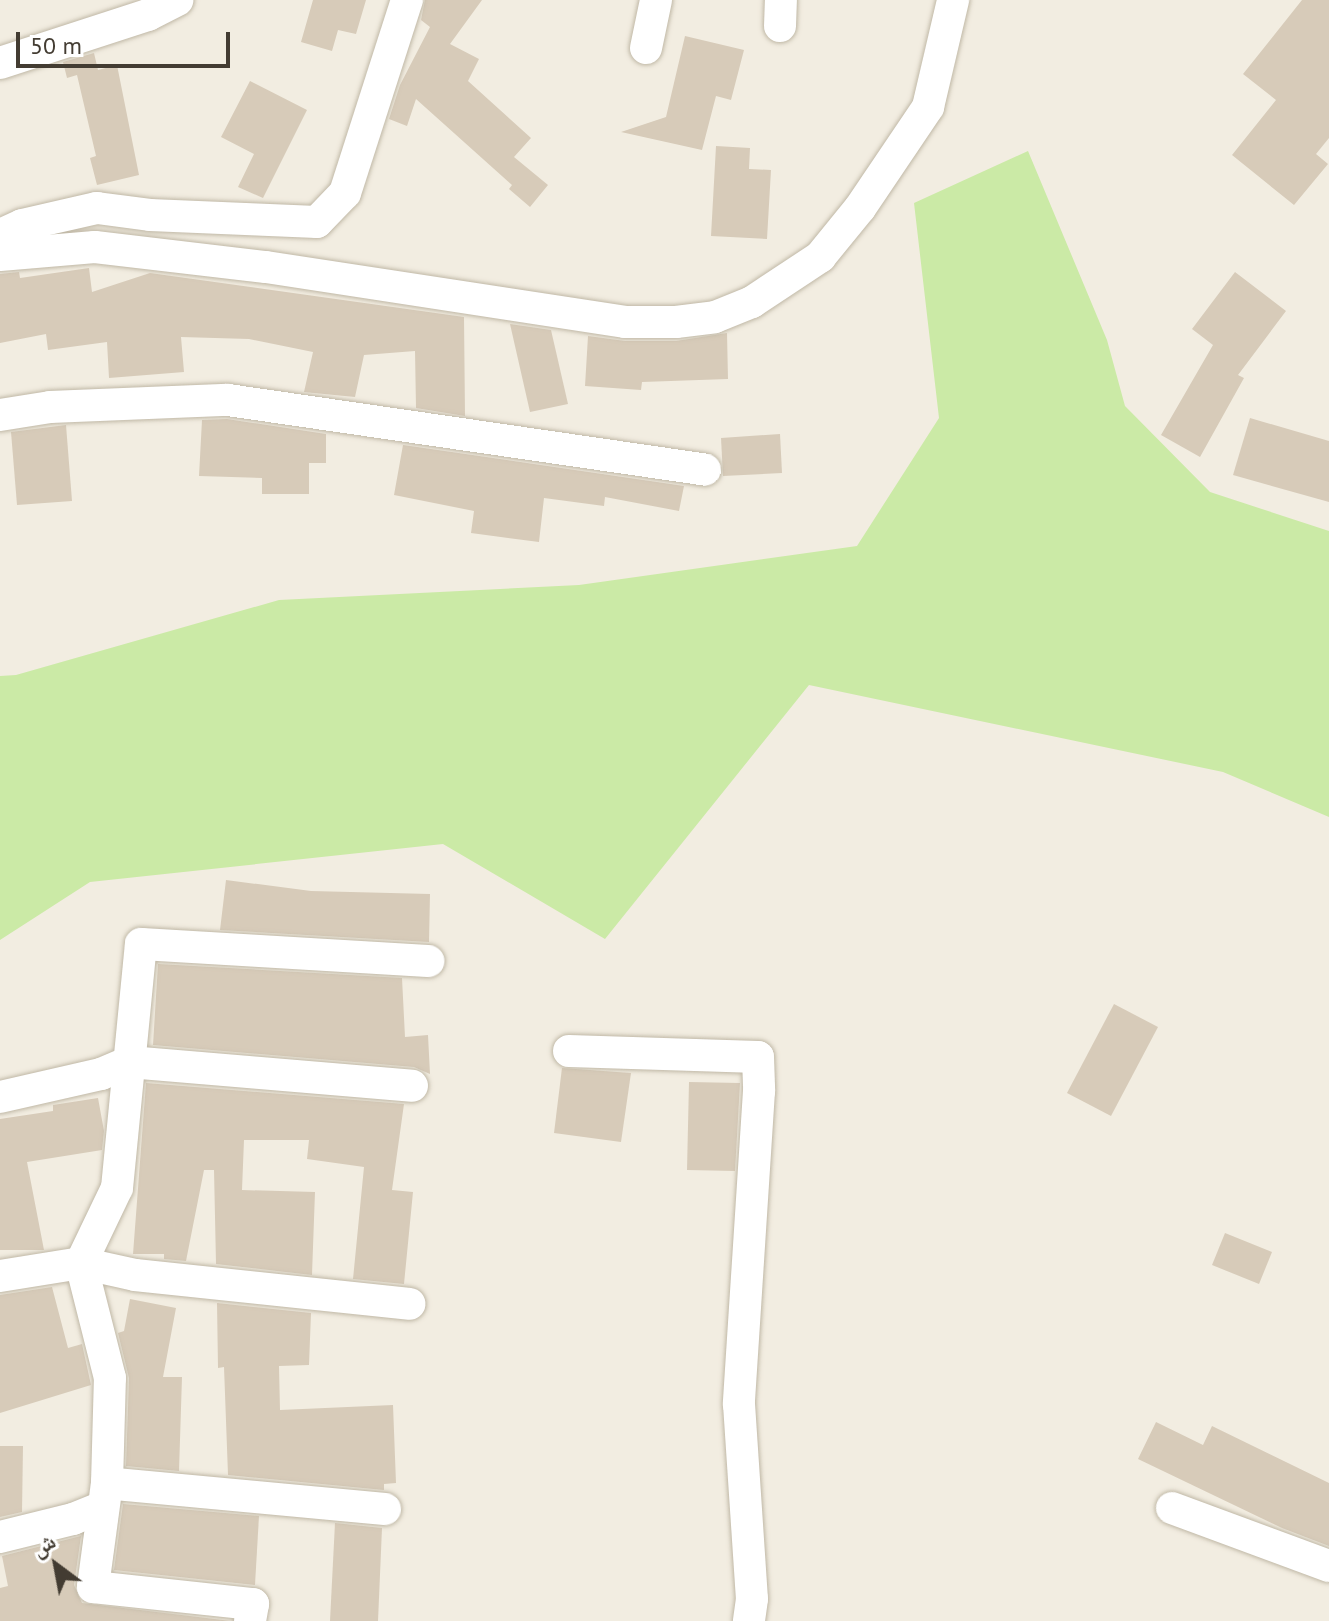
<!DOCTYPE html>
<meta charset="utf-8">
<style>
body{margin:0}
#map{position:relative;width:1329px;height:1621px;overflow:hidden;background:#f2ede1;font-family:"PT Sans","Noto Naskh Arabic",sans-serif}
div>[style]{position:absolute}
.green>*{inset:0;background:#cbeaa6}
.building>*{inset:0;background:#d7cbb9}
.roads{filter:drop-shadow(0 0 2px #c0b8a6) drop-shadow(0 0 2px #c0b8a6)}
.minor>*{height:32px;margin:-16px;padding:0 16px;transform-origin:16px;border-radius:16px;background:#fff}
span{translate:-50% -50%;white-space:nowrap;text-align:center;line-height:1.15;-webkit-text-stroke:6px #fff;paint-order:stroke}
.north{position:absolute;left:16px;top:1525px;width:80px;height:80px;-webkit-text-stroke:6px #fff;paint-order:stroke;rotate:328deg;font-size:22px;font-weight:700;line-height:32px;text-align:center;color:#433c32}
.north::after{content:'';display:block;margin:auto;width:28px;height:36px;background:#433c32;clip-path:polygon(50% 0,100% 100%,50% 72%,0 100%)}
.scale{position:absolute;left:16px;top:32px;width:214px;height:36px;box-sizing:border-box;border:4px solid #433c32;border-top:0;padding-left:10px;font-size:24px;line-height:28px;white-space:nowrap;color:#433c32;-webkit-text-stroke:6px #fff;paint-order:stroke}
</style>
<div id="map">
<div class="green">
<i style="clip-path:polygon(1028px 151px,1107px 340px,1125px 406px,1210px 492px,1329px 531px,1329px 817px,1223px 772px,809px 685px,605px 939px,443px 844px,90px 882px,0 940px,0 676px,16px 675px,279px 600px,579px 585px,857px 546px,939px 418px,914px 203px)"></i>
</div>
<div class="building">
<i style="clip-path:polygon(313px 0,366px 0,356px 34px,338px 30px,332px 51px,301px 42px)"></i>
<i style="clip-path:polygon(425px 0,482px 0,450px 44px,479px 59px,468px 81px,531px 138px,514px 157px,548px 185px,530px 207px,509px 189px,512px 185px,416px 99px,407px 126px,389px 119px,400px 85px,430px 27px,421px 20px)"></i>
<i style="clip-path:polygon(1302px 0,1329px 0,1329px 138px,1316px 154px,1328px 164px,1294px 205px,1232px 155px,1276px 100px,1243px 74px)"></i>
<i style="clip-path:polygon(685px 36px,744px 50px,731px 100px,716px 96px,702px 150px,621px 132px,666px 117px)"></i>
<i style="clip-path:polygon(94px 53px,98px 70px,117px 65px,139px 175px,97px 185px,90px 158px,96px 156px,77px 75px,67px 78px,63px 62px)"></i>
<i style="clip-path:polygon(250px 81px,307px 110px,263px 198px,238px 187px,254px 154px,221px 137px)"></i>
<i style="clip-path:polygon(716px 146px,750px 148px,749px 169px,771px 170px,767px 239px,711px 236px)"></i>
<i style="clip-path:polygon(89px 268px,92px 292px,150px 273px,464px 317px,465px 416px,416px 408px,415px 351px,364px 355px,355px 397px,304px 392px,313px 352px,249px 339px,181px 337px,184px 372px,109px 378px,107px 342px,48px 350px,46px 334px,0 343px,0 274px,19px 272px,20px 278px)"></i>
<i style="clip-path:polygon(1235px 272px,1286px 311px,1238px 375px,1244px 378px,1200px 457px,1161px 435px,1213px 345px,1192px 329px)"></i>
<i style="clip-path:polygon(510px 324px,551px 330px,568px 404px,530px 412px)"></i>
<i style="clip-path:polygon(727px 333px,728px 379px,642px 382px,641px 390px,585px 386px,588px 336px,625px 341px,676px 341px)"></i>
<i style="clip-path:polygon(1250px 418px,1329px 441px,1329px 502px,1233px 475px)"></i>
<i style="clip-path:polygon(227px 419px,326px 434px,326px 463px,309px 463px,309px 494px,262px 494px,262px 478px,199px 476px,202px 420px)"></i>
<i style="clip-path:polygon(66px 425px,72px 501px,17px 505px,11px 432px)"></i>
<i style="clip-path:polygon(780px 434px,782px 473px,723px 476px,721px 438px)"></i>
<i style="clip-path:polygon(403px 445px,684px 486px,679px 511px,605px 497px,604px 506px,544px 498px,539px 542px,471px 533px,474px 511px,394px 495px)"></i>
<i style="clip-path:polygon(226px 880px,311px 891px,430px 894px,429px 942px,220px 930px)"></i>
<i style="clip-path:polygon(158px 964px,402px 978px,405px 1037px,428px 1035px,430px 1074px,414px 1067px,153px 1045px)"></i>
<i style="clip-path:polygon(1114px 1004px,1158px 1027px,1111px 1116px,1067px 1093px)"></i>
<i style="clip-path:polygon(562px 1068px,631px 1073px,621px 1142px,554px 1133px)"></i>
<i style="clip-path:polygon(689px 1082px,740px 1083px,735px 1171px,687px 1170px)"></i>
<i style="clip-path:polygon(146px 1083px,404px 1104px,392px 1190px,413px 1192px,404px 1284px,353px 1279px,364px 1167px,307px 1159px,309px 1140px,244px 1140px,242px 1190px,315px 1192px,312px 1275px,216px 1264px,214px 1170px,204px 1170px,186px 1261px,164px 1259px,164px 1254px,133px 1254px)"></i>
<i style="clip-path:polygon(98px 1098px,104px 1131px,102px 1150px,27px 1162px,44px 1250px,0 1250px,0 1119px,53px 1111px,53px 1105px)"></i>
<i style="clip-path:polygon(1225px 1233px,1272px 1252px,1259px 1284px,1212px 1265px)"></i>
<i style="clip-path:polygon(52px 1287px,68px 1348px,82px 1344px,91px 1385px,0 1413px,0 1295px)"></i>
<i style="clip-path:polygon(130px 1299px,176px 1308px,163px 1377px,182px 1377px,179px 1471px,126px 1466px,129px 1378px,118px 1333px,124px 1331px)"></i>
<i style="clip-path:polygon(217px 1303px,311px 1313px,309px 1365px,279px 1366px,280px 1410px,393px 1405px,396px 1483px,384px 1484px,384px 1490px,228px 1475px,224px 1367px,218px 1368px)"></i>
<i style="clip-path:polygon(1156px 1422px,1203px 1445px,1212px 1426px,1329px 1483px,1329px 1546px,1282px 1528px,1138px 1459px)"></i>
<i style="clip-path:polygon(0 1446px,23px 1446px,22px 1512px,0 1517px)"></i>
<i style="clip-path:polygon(123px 1504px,259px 1516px,255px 1585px,114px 1570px)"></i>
<i style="clip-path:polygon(335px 1523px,382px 1528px,378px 1621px,330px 1621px)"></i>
<i style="clip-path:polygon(81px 1536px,74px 1585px,82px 1603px,231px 1621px,0 1621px,0 1588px,8px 1586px,2px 1556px)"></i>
</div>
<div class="roads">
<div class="minor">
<i style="left:780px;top:26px;width:26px;rotate:-88deg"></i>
<i style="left:646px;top:48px;width:49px;rotate:-78.2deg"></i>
<i style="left:0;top:63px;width:156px;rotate:-18deg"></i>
<i style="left:148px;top:15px;width:33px;rotate:-27deg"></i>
<i style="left:0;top:235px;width:24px;rotate:-24deg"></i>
<i style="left:22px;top:225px;width:77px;rotate:-12.8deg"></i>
<i style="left:97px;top:208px;width:53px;rotate:7.5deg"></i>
<i style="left:150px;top:215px;width:167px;rotate:2.4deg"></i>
<i style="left:317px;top:222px;width:40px;rotate:-46deg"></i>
<i style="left:345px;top:193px;width:203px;rotate:-72.2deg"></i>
<i style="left:0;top:255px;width:95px;rotate:-4.8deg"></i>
<i style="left:95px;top:247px;width:172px;rotate:6.7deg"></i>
<i style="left:266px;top:267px;width:363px;rotate:8.7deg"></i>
<i style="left:625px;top:322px;width:51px"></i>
<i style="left:676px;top:322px;width:39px;rotate:-7deg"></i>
<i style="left:715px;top:317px;width:40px;rotate:-22deg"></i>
<i style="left:752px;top:302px;width:82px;rotate:-33.5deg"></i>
<i style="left:820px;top:257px;width:63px;rotate:-50.8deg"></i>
<i style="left:860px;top:208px;width:122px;rotate:-56deg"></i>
<i style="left:928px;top:107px;width:110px;rotate:-76.8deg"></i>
<i style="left:0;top:415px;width:51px;rotate:-9.1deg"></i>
<i style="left:50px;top:407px;width:178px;rotate:-2.3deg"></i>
<i style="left:228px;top:400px;width:482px;rotate:8.3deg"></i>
<i style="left:569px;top:1051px;width:189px;rotate:1.8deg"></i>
<i style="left:758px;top:1057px;width:34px;rotate:88deg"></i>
<i style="left:759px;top:1091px;width:314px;rotate:93.7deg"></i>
<i style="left:739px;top:1404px;width:195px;rotate:86.2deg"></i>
<i style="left:752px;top:1599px;width:22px;rotate:98deg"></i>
<i style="left:0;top:1097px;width:104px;rotate:-12.8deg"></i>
<i style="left:101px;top:1074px;width:30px;rotate:-23deg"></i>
<i style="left:129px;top:1062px;width:284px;rotate:4.8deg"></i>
<i style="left:0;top:1276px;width:82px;rotate:-9.1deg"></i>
<i style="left:81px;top:1263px;width:55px;rotate:12.5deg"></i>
<i style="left:135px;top:1275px;width:276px;rotate:6deg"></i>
<i style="left:107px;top:1483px;width:105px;rotate:97.7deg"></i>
<i style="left:93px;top:1587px;width:161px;rotate:6.1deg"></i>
<i style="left:253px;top:1604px;width:17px;rotate:100deg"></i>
<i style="left:1172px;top:1508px;width:167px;rotate:20.3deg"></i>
<i style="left:385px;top:1509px;width:279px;rotate:-174.7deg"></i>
<i style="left:107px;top:1483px;width:105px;rotate:-88.4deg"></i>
<i style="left:110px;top:1378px;width:119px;rotate:-104.2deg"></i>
<i style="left:81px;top:1263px;width:83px;rotate:-64.4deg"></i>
<i style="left:117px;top:1188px;width:245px;rotate:-84.4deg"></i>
<i style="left:141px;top:944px;width:288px;rotate:3.4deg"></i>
<i style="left:0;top:1537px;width:75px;rotate:-13.9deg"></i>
<i style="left:73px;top:1519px;width:32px;rotate:-22deg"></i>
</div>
</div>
<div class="north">ش</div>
<div class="scale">50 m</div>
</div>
